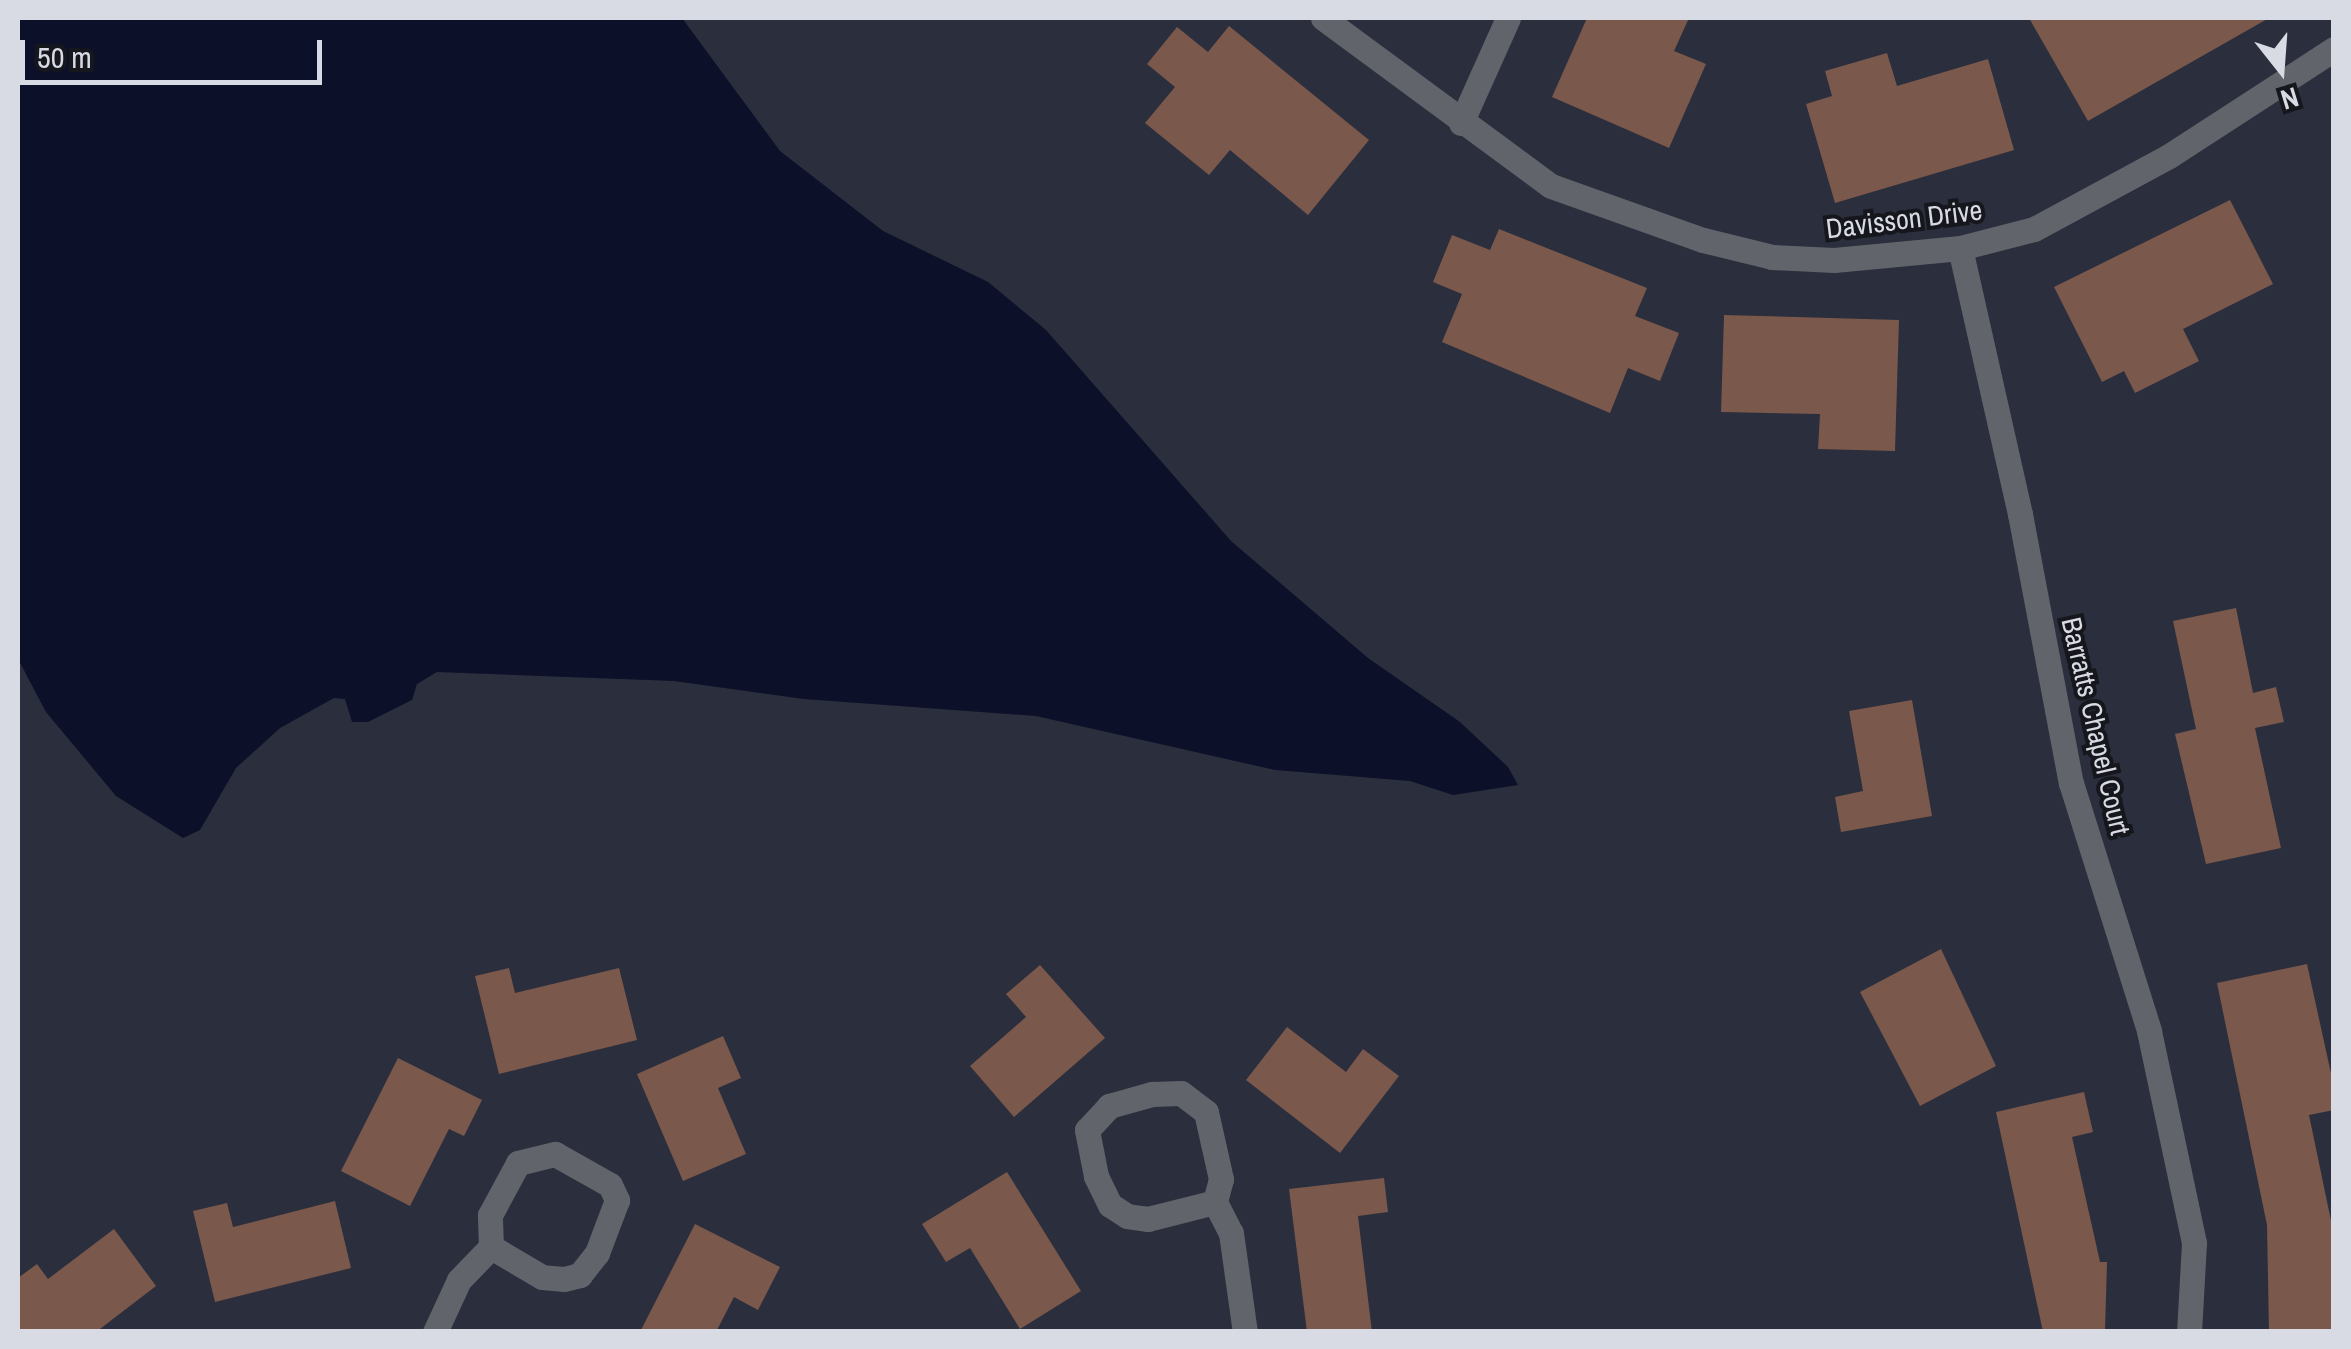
<!DOCTYPE html>
<style>
body{margin:0}
#map{position:relative;width:2351px;height:1349px;overflow:hidden;background:#2b2e3c;font-family:"Archivo Narrow",sans-serif}
div>[style]{position:absolute}
.water>*{inset:0;background:#0c1029}
.building>*{inset:0;background:#7b584c}
.minor>*{height:25px;margin:-12.5px;padding:0 12.5px;transform-origin:12.5px;border-radius:12.5px;background:#62646b}
span{translate:-50% -50%;white-space:nowrap;text-align:center;line-height:1.15;-webkit-text-stroke:8px #15171d;paint-order:stroke}
.street-label{font-size:28px;color:#d8dae4}
.frame{position:absolute;inset:0;border:20px solid #d8dae4;pointer-events:none}
.north{position:absolute;left:2231px;top:20px;width:100px;height:100px;-webkit-text-stroke:8px #15171d;paint-order:stroke;rotate:163deg;font-size:28px;font-weight:700;line-height:40px;text-align:center;color:#d8dae4}
.north::after{content:'';display:block;margin:auto;width:35px;height:45px;background:#d8dae4;clip-path:polygon(50% 0,100% 100%,50% 72%,0 100%)}
.scale{position:absolute;left:20px;top:40px;width:302px;height:45px;box-sizing:border-box;border:5px solid #d8dae4;border-top:0;padding-left:12px;font-size:30px;line-height:35px;white-space:nowrap;color:#d8dae4;-webkit-text-stroke:8px #15171d;paint-order:stroke}
</style>
<div id="map">
<div class="water">
<i style="clip-path:polygon(18px 18px,682px 18px,780px 151px,883px 231px,988px 282px,1046px 330px,1231px 541px,1368px 658px,1460px 722px,1508px 767px,1518px 785px,1453px 795px,1410px 781px,1275px 770px,1036px 716px,804px 699px,674px 681px,437px 672px,417px 684px,412px 700px,368px 722px,352px 722px,345px 699px,334px 698px,280px 728px,236px 768px,200px 830px,183px 838px,116px 796px,46px 712px,18px 659px)"></i>
</div>
<div class="building">
<i style="clip-path:polygon(1587px 18px,1689px 18px,1674px 51px,1706px 64px,1669px 148px,1552px 97px)"></i>
<i style="clip-path:polygon(2029px 18px,2269px 18px,2088px 121px)"></i>
<i style="clip-path:polygon(1229px 26px,1369px 140px,1308px 215px,1230px 150px,1209px 175px,1145px 123px,1175px 87px,1147px 64px,1177px 27px,1208px 52px)"></i>
<i style="clip-path:polygon(1887px 53px,1897px 86px,1988px 59px,2014px 150px,1835px 203px,1806px 104px,1832px 96px,1825px 71px)"></i>
<i style="clip-path:polygon(2230px 200px,2273px 284px,2183px 329px,2199px 361px,2135px 393px,2124px 371px,2102px 382px,2054px 287px)"></i>
<i style="clip-path:polygon(1499px 229px,1647px 288px,1635px 316px,1679px 333px,1660px 381px,1628px 368px,1610px 413px,1442px 342px,1462px 294px,1433px 282px,1452px 235px,1490px 250px)"></i>
<i style="clip-path:polygon(1724px 315px,1899px 320px,1895px 451px,1818px 449px,1820px 414px,1721px 412px)"></i>
<i style="clip-path:polygon(2236px 608px,2253px 693px,2276px 687px,2284px 722px,2255px 728px,2281px 848px,2206px 864px,2175px 734px,2196px 729px,2173px 621px)"></i>
<i style="clip-path:polygon(1912px 700px,1932px 816px,1841px 832px,1835px 797px,1863px 791px,1849px 711px)"></i>
<i style="clip-path:polygon(1941px 949px,1996px 1066px,1920px 1106px,1860px 992px)"></i>
<i style="clip-path:polygon(2307px 964px,2334px 1087px,2334px 1110px,2309px 1115px,2334px 1235px,2334px 1332px,2269px 1332px,2267px 1225px,2217px 983px)"></i>
<i style="clip-path:polygon(1040px 965px,1105px 1038px,1014px 1117px,970px 1066px,1026px 1017px,1006px 994px)"></i>
<i style="clip-path:polygon(509px 968px,515px 993px,619px 968px,637px 1040px,499px 1074px,475px 976px)"></i>
<i style="clip-path:polygon(1287px 1027px,1346px 1072px,1363px 1049px,1399px 1076px,1340px 1153px,1246px 1080px)"></i>
<i style="clip-path:polygon(723px 1036px,741px 1078px,718px 1088px,746px 1154px,683px 1181px,637px 1074px)"></i>
<i style="clip-path:polygon(398px 1058px,482px 1100px,464px 1136px,449px 1129px,410px 1206px,341px 1171px)"></i>
<i style="clip-path:polygon(2084px 1092px,2093px 1132px,2072px 1137px,2100px 1262px,2107px 1262px,2105px 1332px,2043px 1332px,1996px 1112px)"></i>
<i style="clip-path:polygon(1007px 1172px,1081px 1291px,1020px 1329px,970px 1248px,946px 1262px,922px 1224px)"></i>
<i style="clip-path:polygon(1384px 1178px,1388px 1212px,1358px 1216px,1372px 1332px,1307px 1332px,1289px 1189px)"></i>
<i style="clip-path:polygon(335px 1201px,351px 1268px,215px 1302px,193px 1211px,227px 1203px,233px 1227px)"></i>
<i style="clip-path:polygon(695px 1224px,780px 1267px,758px 1310px,734px 1297px,716px 1332px,640px 1332px)"></i>
<i style="clip-path:polygon(114px 1229px,156px 1286px,96px 1332px,18px 1332px,18px 1278px,37px 1264px,48px 1279px)"></i>
</div>
<div class="minor">
<i style="left:1323px;top:18px;width:283px;rotate:36.4deg"></i>
<i style="left:1551px;top:186px;width:161px;rotate:19.6deg"></i>
<i style="left:1703px;top:240px;width:71px;rotate:13.8deg"></i>
<i style="left:1772px;top:257px;width:62px;rotate:2.8deg"></i>
<i style="left:1834px;top:260px;width:127px;rotate:-5.4deg"></i>
<i style="left:1960px;top:248px;width:76px;rotate:-14.4deg"></i>
<i style="left:2034px;top:229px;width:153px;rotate:-28.4deg"></i>
<i style="left:2169px;top:156px;width:197px;rotate:-33deg"></i>
<i style="left:1461px;top:123px;width:115px;rotate:-65.9deg"></i>
<i style="left:1960px;top:248px;width:273px;rotate:77.3deg"></i>
<i style="left:2020px;top:514px;width:274px;rotate:79.3deg"></i>
<i style="left:2071px;top:783px;width:260px;rotate:72.5deg"></i>
<i style="left:2149px;top:1031px;width:217px;rotate:78deg"></i>
<i style="left:2194px;top:1243px;width:89px;rotate:93.2deg"></i>
<i style="left:555px;top:1154px;width:63px;rotate:29.4deg"></i>
<i style="left:610px;top:1185px;width:17px;rotate:65deg"></i>
<i style="left:617px;top:1200px;width:57px;rotate:110.7deg"></i>
<i style="left:597px;top:1253px;width:28px;rotate:128deg"></i>
<i style="left:580px;top:1275px;width:16px;rotate:166deg"></i>
<i style="left:564px;top:1279px;width:22px;rotate:-175deg"></i>
<i style="left:542px;top:1277px;width:59px;rotate:-149.5deg"></i>
<i style="left:491px;top:1247px;width:32px;rotate:-92deg"></i>
<i style="left:490px;top:1215px;width:59px;rotate:-61.7deg"></i>
<i style="left:518px;top:1163px;width:38px;rotate:-14deg"></i>
<i style="left:1215px;top:1202px;width:69px;rotate:165.8deg"></i>
<i style="left:1148px;top:1219px;width:21px;rotate:-172deg"></i>
<i style="left:1127px;top:1216px;width:20px;rotate:-147deg"></i>
<i style="left:1110px;top:1205px;width:32px;rotate:-116deg"></i>
<i style="left:1096px;top:1176px;width:47px;rotate:-101.1deg"></i>
<i style="left:1087px;top:1130px;width:33px;rotate:-47deg"></i>
<i style="left:1109px;top:1106px;width:45px;rotate:-15.6deg"></i>
<i style="left:1152px;top:1094px;width:29px;rotate:-2deg"></i>
<i style="left:1181px;top:1093px;width:31px;rotate:37deg"></i>
<i style="left:1206px;top:1112px;width:69px;rotate:77.4deg"></i>
<i style="left:1221px;top:1179px;width:24px;rotate:105deg"></i>
<i style="left:1215px;top:1202px;width:35px;rotate:63deg"></i>
<i style="left:1231px;top:1233px;width:100px;rotate:82deg"></i>
<i style="left:435px;top:1332px;width:57px;rotate:-65.2deg"></i>
<i style="left:459px;top:1280px;width:46px;rotate:-45.9deg"></i>
</div>
<div class="street-label">
<span style="left:1904px;top:219px;rotate:-7deg">Davisson Drive</span>
<span style="left:2096px;top:726px;rotate:77deg">Barratts Chapel Court</span>
</div>
<div class="frame"></div>
<div class="north">N</div>
<div class="scale">50 m</div>
</div>
